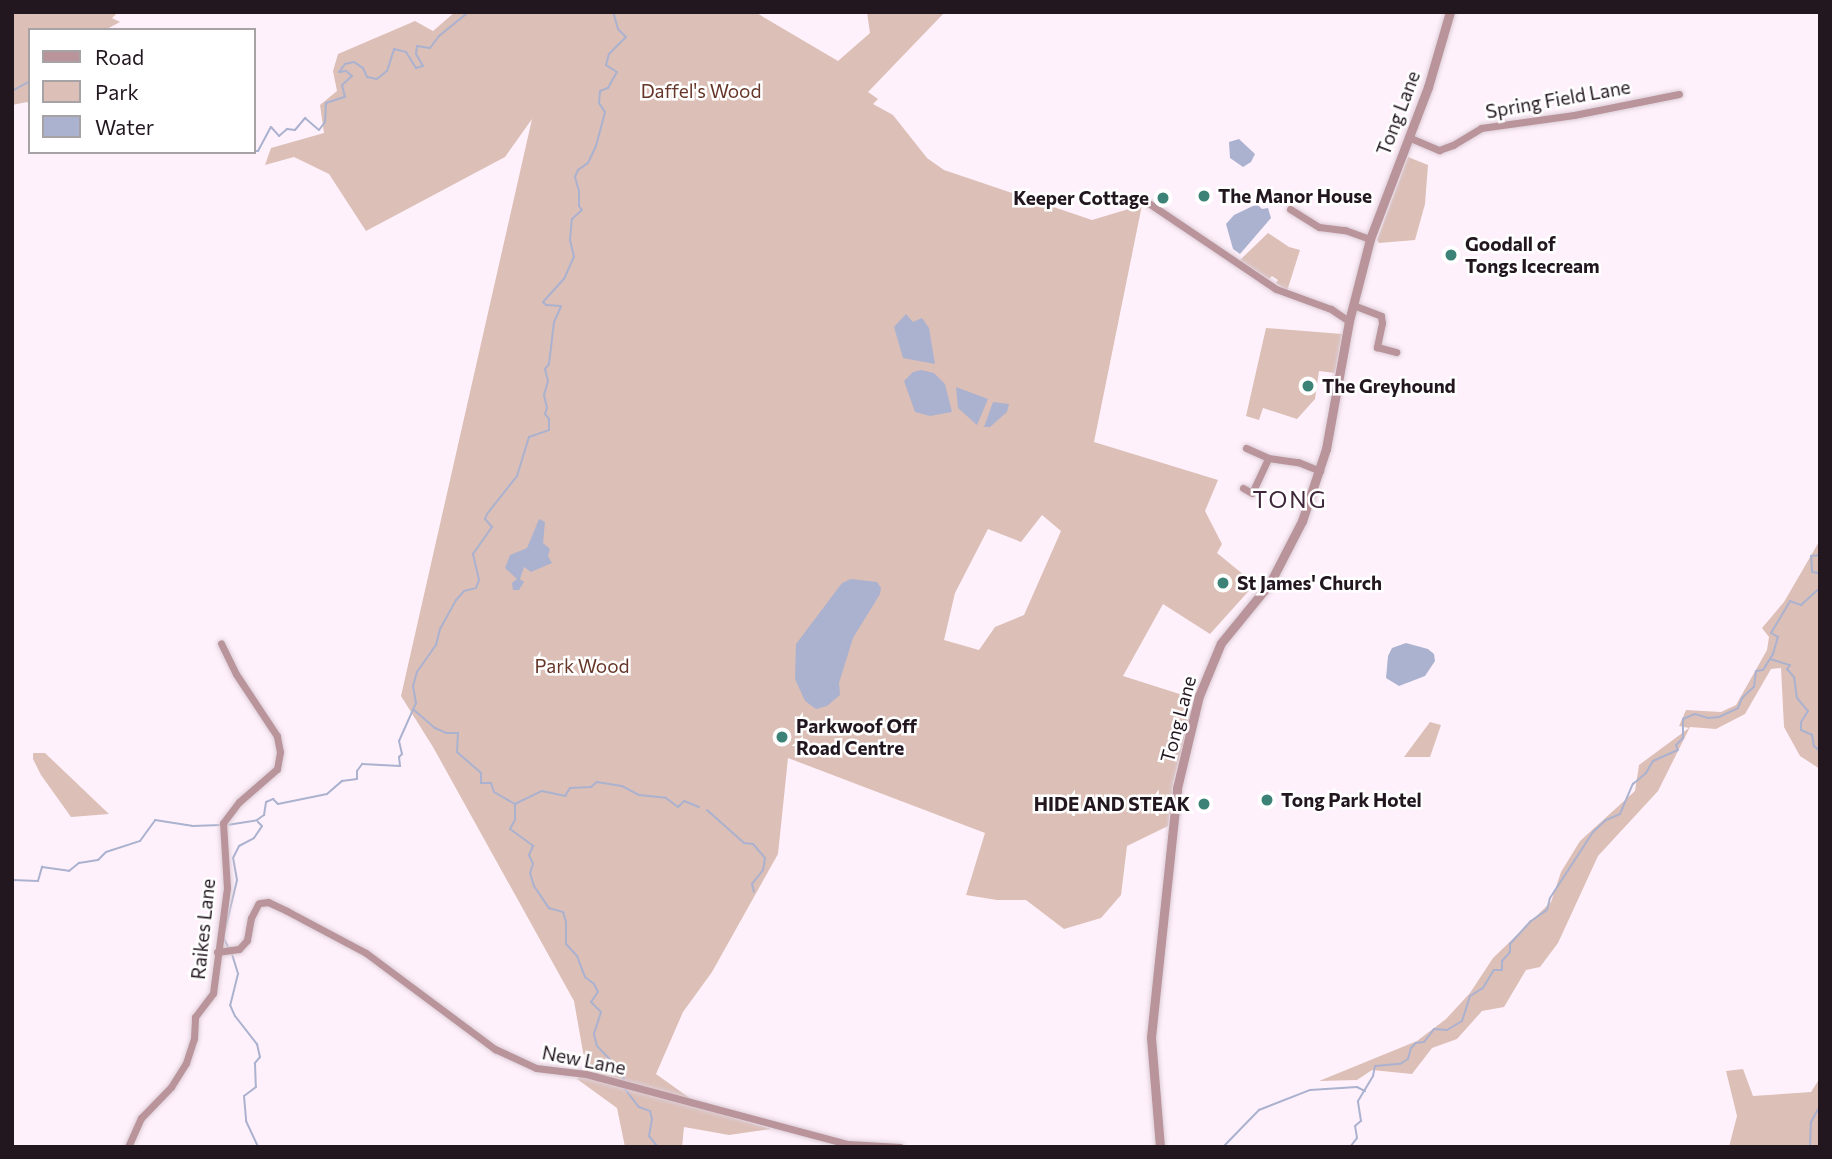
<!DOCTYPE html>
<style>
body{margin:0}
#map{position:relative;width:1832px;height:1159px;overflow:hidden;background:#fff1fb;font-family:Commissioner,sans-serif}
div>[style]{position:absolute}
.green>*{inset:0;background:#dcbfb7}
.water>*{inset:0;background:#abb2cf}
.stream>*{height:2px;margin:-1px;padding:0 1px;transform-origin:1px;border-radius:1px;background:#abb2cf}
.roads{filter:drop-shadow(0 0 2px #dcced8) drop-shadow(0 0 2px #dcced8)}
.minor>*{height:7px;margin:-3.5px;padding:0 3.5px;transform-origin:3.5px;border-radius:3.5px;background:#ba949b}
.tertiary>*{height:9px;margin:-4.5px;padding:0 4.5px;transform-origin:4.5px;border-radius:4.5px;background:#ba949b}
.dots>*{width:19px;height:19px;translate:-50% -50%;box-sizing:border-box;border:4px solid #fff;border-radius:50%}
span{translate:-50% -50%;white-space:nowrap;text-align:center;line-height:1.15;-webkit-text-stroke:5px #fff;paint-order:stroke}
.park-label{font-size:19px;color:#663628}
.street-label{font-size:19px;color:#22171f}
.poi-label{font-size:19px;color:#22171f;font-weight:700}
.left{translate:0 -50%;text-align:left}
.right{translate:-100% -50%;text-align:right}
.quarter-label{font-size:23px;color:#3f263a;letter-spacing:2px}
.frame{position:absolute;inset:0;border:14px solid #22171f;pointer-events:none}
.legend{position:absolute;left:28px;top:28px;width:228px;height:126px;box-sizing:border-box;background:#fff;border:2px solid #a7a2a5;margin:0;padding:9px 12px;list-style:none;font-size:21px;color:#22171f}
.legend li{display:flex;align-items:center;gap:14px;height:35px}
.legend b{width:35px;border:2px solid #a7a2a5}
</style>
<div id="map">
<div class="green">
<i style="clip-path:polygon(12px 12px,118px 12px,112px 18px,120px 22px,105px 30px,30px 30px,30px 105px,27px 102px,12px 105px)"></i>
<i style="clip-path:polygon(evenodd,455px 12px,755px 12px,838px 61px,870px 33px,867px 12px,945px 12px,868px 92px,878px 99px,873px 104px,893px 115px,927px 158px,944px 170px,1092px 220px,1142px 205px,1094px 442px,1218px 480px,1205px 511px,1222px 544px,1217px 553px,1255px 584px,1210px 634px,1163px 604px,1123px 676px,1189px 697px,1191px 713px,1173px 783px,1168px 826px,1127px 846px,1121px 895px,1101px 918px,1064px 929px,1026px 900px,997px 900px,966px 895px,985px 833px,788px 758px,778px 854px,712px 972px,683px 1012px,656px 1074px,691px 1099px,690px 1105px,771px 1129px,729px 1135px,684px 1127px,682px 1147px,625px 1147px,617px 1108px,577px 1079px,586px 1069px,574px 1001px,433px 747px,401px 696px,532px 119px,505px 157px,366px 231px,329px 174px,294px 157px,265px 165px,271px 148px,324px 133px,320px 105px,337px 91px,333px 71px,338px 54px,415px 21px,433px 31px,455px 12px,1042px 515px,1061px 531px,1024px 615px,995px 627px,979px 650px,944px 640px,955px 593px,988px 529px,1021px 542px,1042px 515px)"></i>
<i style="clip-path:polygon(1408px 157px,1428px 165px,1425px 204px,1415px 240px,1379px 243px,1377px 240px)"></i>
<i style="clip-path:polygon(1268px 233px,1289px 247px,1300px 250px,1287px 291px,1276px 283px,1278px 280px,1272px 276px,1269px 279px,1240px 260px)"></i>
<i style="clip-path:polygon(1266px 328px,1342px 334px,1335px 373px,1319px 371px,1315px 399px,1297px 419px,1263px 408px,1259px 420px,1246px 416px)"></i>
<i style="clip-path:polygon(1820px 540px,1820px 769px,1800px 756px,1784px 727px,1781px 668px,1771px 669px,1745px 714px,1716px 729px,1690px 727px,1658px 791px,1598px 856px,1558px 943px,1540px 967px,1526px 970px,1504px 1007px,1482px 1011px,1457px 1039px,1432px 1048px,1412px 1074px,1372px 1070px,1357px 1080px,1319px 1081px,1417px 1041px,1446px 1019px,1470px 993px,1493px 958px,1551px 902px,1561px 872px,1580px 841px,1635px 791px,1639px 765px,1689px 728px,1679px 726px,1686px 710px,1721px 712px,1736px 705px,1767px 650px,1769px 637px,1762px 628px,1784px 602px)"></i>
<i style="clip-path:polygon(1430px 722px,1441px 725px,1430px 757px,1404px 757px)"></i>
<i style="clip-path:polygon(33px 753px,45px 753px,109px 814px,71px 817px,41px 775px,33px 759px)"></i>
<i style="clip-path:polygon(1743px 1069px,1753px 1096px,1811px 1092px,1820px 1078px,1820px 1147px,1729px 1147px,1737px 1116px,1726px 1071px)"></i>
</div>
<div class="water">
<i style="clip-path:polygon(1239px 139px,1255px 154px,1251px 162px,1243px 167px,1230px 158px,1229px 142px)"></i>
<i style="clip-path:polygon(1257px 204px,1262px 209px,1268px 208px,1271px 218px,1240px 254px,1233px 249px,1226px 224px,1234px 215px)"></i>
<i style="clip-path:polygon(906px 314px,913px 322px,922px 318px,929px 328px,935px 364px,903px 358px,894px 327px)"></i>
<i style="clip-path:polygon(921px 370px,934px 373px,945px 384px,952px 412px,930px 416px,915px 412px,904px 381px,913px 372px)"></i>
<i style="clip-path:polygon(956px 387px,988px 399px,977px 425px,958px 408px)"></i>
<i style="clip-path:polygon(993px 402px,1009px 404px,1007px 412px,990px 427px,984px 427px)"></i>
<i style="clip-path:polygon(539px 519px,545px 522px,543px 543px,550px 549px,548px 556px,552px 563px,531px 572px,524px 567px,520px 579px,524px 582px,519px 590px,513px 590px,512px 583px,517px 579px,505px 568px,510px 555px,527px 548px)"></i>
<i style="clip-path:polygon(851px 579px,877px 582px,881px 588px,880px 594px,853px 638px,839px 683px,840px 695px,827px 706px,816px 709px,805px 701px,795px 679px,796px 644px,842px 583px)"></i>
<i style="clip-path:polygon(1406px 643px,1428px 649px,1434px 654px,1435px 661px,1425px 676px,1399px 686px,1386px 678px,1388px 656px,1392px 648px)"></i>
</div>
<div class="stream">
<i style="left:12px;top:91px;width:21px;rotate:-29deg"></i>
<i style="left:244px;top:152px;width:14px;rotate:-4deg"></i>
<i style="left:258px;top:151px;width:27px;rotate:-62deg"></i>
<i style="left:271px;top:127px;width:12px;rotate:48deg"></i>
<i style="left:279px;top:136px;width:11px;rotate:-41deg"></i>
<i style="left:287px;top:129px;width:8px;rotate:7deg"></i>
<i style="left:295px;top:130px;width:16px;rotate:-50deg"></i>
<i style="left:305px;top:118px;width:18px;rotate:41deg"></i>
<i style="left:319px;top:130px;width:10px;rotate:-53deg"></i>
<i style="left:325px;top:122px;width:19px;rotate:-87deg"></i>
<i style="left:326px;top:103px;width:20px;rotate:-18deg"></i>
<i style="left:345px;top:97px;width:12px;rotate:-104deg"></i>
<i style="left:342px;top:85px;width:13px;rotate:-42deg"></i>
<i style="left:352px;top:76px;width:8px;rotate:-140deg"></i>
<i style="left:346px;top:71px;width:7px;rotate:172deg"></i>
<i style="left:339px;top:72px;width:10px;rotate:-53deg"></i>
<i style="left:345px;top:64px;width:9px;rotate:-13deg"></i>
<i style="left:354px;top:62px;width:11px;rotate:34deg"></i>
<i style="left:363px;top:68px;width:10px;rotate:66deg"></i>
<i style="left:367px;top:77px;width:10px;rotate:11deg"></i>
<i style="left:377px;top:79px;width:13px;rotate:-39deg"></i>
<i style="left:387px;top:71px;width:23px;rotate:-72deg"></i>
<i style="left:394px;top:49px;width:12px;rotate:14deg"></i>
<i style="left:406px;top:52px;width:19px;rotate:58deg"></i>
<i style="left:416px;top:68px;width:7px;rotate:-16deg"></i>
<i style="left:423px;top:66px;width:14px;rotate:-120deg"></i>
<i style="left:416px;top:54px;width:8px;rotate:-83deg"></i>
<i style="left:417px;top:46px;width:13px;rotate:9deg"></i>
<i style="left:430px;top:48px;width:15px;rotate:-53deg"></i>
<i style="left:439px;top:36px;width:38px;rotate:-39deg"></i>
<i style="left:1820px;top:555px;width:9px;rotate:174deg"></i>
<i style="left:1811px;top:556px;width:16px;rotate:86deg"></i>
<i style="left:1812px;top:572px;width:7px;rotate:8deg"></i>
<i style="left:1819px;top:573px;width:4px;rotate:76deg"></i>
<i style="left:1770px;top:659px;width:21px;rotate:17deg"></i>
<i style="left:1790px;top:665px;width:5px;rotate:127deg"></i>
<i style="left:1787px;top:669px;width:11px;rotate:49deg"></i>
<i style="left:1794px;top:677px;width:21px;rotate:82deg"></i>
<i style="left:1797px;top:698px;width:17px;rotate:50deg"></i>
<i style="left:1808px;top:711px;width:13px;rotate:122deg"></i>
<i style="left:1801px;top:722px;width:8px;rotate:90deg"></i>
<i style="left:1801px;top:730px;width:12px;rotate:24deg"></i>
<i style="left:1812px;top:735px;width:11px;rotate:80deg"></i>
<i style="left:1814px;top:746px;width:8px;rotate:40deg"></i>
<i style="left:414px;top:710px;width:28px;rotate:41deg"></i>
<i style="left:435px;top:728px;width:12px;rotate:24deg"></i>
<i style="left:446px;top:733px;width:12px"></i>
<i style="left:458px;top:733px;width:19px;rotate:93deg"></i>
<i style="left:457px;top:752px;width:32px;rotate:41deg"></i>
<i style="left:481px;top:773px;width:10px;rotate:90deg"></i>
<i style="left:481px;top:783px;width:10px"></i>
<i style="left:491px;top:783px;width:9px;rotate:72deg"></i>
<i style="left:494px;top:792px;width:24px;rotate:30deg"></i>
<i style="left:515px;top:804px;width:16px;rotate:90deg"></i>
<i style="left:515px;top:820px;width:10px;rotate:119deg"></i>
<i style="left:510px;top:829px;width:29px;rotate:36deg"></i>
<i style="left:533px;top:846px;width:10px;rotate:114deg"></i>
<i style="left:529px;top:855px;width:10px;rotate:66deg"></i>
<i style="left:533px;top:864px;width:9px;rotate:108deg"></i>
<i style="left:530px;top:873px;width:14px;rotate:73deg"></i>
<i style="left:534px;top:886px;width:27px;rotate:56deg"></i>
<i style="left:549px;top:908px;width:15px;rotate:16deg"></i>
<i style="left:563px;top:912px;width:10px;rotate:73deg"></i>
<i style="left:566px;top:922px;width:22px;rotate:90deg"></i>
<i style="left:566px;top:944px;width:16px;rotate:47deg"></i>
<i style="left:577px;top:956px;width:22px;rotate:69deg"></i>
<i style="left:585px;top:977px;width:11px;rotate:38deg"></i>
<i style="left:594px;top:984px;width:9px;rotate:63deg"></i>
<i style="left:598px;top:992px;width:12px;rotate:125deg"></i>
<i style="left:591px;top:1002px;width:14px;rotate:45deg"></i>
<i style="left:601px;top:1012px;width:23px;rotate:108deg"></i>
<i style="left:594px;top:1034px;width:12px;rotate:76deg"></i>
<i style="left:597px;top:1046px;width:37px;rotate:46deg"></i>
<i style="left:623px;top:1073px;width:10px;rotate:84deg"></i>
<i style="left:515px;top:804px;width:30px;rotate:-26deg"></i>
<i style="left:542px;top:791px;width:24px;rotate:12deg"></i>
<i style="left:565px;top:796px;width:9px;rotate:-58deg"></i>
<i style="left:570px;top:788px;width:21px;rotate:-3deg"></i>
<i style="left:591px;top:787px;width:8px;rotate:-40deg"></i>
<i style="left:597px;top:782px;width:25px;rotate:9deg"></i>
<i style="left:622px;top:786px;width:19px;rotate:28deg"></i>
<i style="left:639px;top:795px;width:27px;rotate:6deg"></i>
<i style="left:666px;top:798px;width:15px;rotate:37deg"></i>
<i style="left:678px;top:807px;width:8px;rotate:-45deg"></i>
<i style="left:684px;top:801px;width:16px;rotate:22deg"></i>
<i style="left:707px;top:810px;width:50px;rotate:41.7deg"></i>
<i style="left:744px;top:843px;width:9px;rotate:6deg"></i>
<i style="left:753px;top:844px;width:18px;rotate:49deg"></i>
<i style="left:765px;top:858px;width:12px;rotate:99deg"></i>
<i style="left:763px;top:870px;width:18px;rotate:128deg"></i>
<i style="left:752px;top:884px;width:8px;rotate:76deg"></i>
<i style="left:227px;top:825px;width:30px;rotate:-9deg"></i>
<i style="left:257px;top:820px;width:9px;rotate:-36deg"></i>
<i style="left:264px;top:815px;width:13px;rotate:-81deg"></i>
<i style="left:266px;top:802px;width:8px;rotate:-23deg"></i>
<i style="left:273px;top:799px;width:7px;rotate:45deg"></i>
<i style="left:278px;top:804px;width:50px;rotate:-11.5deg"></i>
<i style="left:327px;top:794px;width:20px;rotate:-41deg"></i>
<i style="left:342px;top:781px;width:15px;rotate:-8deg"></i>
<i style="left:357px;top:779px;width:8px;rotate:-90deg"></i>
<i style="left:357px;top:771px;width:9px;rotate:-54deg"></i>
<i style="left:362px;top:764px;width:38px;rotate:3deg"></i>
<i style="left:400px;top:766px;width:9px;rotate:-96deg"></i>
<i style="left:399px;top:757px;width:4px;rotate:-45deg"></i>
<i style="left:402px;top:754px;width:13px;rotate:-103deg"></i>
<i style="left:399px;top:741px;width:42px;rotate:-65.9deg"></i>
<i style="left:416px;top:703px;width:17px;rotate:-100deg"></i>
<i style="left:413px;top:686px;width:15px;rotate:-74deg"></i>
<i style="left:417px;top:672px;width:33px;rotate:-55deg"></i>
<i style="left:436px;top:645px;width:16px;rotate:-76deg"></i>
<i style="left:440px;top:629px;width:33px;rotate:-61deg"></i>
<i style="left:456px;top:600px;width:12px;rotate:-48deg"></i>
<i style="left:464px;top:591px;width:12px;rotate:-14deg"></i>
<i style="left:476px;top:588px;width:9px;rotate:-69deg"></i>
<i style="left:479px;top:580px;width:27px;rotate:-103deg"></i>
<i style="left:473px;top:554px;width:33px;rotate:-55deg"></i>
<i style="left:492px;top:527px;width:11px;rotate:-131deg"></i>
<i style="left:485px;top:519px;width:5px;rotate:-68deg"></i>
<i style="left:487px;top:514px;width:48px;rotate:-51.7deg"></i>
<i style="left:517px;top:476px;width:41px;rotate:-72.9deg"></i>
<i style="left:529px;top:437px;width:21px;rotate:-19deg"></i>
<i style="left:549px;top:430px;width:11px;rotate:-90deg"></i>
<i style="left:549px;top:419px;width:6px;rotate:-129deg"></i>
<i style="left:545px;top:414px;width:6px;rotate:-72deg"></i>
<i style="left:547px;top:408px;width:13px;rotate:-103deg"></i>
<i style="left:544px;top:395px;width:15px;rotate:-74deg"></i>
<i style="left:548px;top:381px;width:12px;rotate:-104deg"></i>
<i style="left:545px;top:369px;width:6px;rotate:-51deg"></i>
<i style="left:549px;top:364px;width:42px;rotate:-83.2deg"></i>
<i style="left:554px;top:322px;width:17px;rotate:-66deg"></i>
<i style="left:561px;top:306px;width:15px;rotate:-176deg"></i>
<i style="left:546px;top:305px;width:4px;rotate:-135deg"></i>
<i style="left:543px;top:302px;width:31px;rotate:-48deg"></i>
<i style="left:564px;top:279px;width:24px;rotate:-66deg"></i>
<i style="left:574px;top:257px;width:17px;rotate:-103deg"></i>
<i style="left:570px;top:240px;width:21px;rotate:-85deg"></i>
<i style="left:572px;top:219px;width:13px;rotate:-42deg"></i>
<i style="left:582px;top:210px;width:5px;rotate:-127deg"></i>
<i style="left:579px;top:206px;width:15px;rotate:-90deg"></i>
<i style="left:579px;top:191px;width:15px;rotate:-106deg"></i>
<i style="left:575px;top:177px;width:8px;rotate:-67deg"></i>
<i style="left:578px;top:170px;width:12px;rotate:-35deg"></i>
<i style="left:588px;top:163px;width:19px;rotate:-65deg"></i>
<i style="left:596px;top:146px;width:35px;rotate:-75deg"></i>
<i style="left:605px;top:112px;width:11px;rotate:-124deg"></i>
<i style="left:599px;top:103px;width:12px;rotate:-85deg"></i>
<i style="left:600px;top:91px;width:9px;rotate:-21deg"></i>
<i style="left:608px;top:88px;width:18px;rotate:-61deg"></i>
<i style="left:617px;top:72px;width:13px;rotate:-148deg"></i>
<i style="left:606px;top:65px;width:11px;rotate:-75deg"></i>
<i style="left:609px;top:54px;width:24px;rotate:-45deg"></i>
<i style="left:626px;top:37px;width:11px;rotate:-135deg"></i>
<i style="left:618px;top:29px;width:18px;rotate:-106deg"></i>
<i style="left:12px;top:880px;width:26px;rotate:2deg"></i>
<i style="left:38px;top:881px;width:15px;rotate:-74deg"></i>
<i style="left:42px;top:867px;width:27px;rotate:8deg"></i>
<i style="left:69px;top:871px;width:13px;rotate:-39deg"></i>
<i style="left:79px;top:863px;width:19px;rotate:-9deg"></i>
<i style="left:98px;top:860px;width:11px;rotate:-45deg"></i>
<i style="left:106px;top:852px;width:36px;rotate:-18deg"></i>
<i style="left:140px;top:841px;width:26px;rotate:-54deg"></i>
<i style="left:155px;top:820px;width:37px;rotate:9deg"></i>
<i style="left:192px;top:826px;width:29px;rotate:-2deg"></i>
<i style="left:225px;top:930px;width:51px;rotate:-76.5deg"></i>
<i style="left:237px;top:880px;width:22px;rotate:-100deg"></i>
<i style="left:233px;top:858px;width:13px;rotate:-63deg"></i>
<i style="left:239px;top:846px;width:17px;rotate:-28deg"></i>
<i style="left:254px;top:838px;width:14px;rotate:-56deg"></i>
<i style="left:262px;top:826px;width:6px;rotate:-135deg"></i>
<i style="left:224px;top:939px;width:11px;rotate:63deg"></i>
<i style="left:232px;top:954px;width:21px;rotate:73deg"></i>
<i style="left:238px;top:974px;width:32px;rotate:104deg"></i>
<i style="left:230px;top:1005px;width:12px;rotate:66deg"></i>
<i style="left:235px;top:1016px;width:36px;rotate:52deg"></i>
<i style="left:257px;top:1044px;width:13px;rotate:77deg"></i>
<i style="left:260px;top:1057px;width:8px;rotate:130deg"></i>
<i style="left:255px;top:1063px;width:24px;rotate:88deg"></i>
<i style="left:256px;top:1087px;width:15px;rotate:143deg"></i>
<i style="left:244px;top:1096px;width:25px;rotate:85deg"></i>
<i style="left:246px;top:1121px;width:29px;rotate:65deg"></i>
<i style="left:624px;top:1088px;width:24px;rotate:52deg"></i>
<i style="left:639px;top:1107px;width:12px;rotate:20deg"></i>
<i style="left:650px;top:1111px;width:8px;rotate:76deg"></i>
<i style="left:652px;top:1119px;width:17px;rotate:100deg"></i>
<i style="left:649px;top:1136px;width:14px;rotate:51deg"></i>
<i style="left:1820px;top:1104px;width:7px;rotate:-90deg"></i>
<i style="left:1223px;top:1147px;width:52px;rotate:-45.8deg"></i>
<i style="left:1259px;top:1110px;width:55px;rotate:-21.4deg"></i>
<i style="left:1310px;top:1090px;width:47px;rotate:-3.7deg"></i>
<i style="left:1357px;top:1087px;width:9px;rotate:27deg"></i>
<i style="left:1350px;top:1147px;width:11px;rotate:-52deg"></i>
<i style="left:1357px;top:1138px;width:12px;rotate:-99deg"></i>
<i style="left:1355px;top:1126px;width:8px;rotate:-40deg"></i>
<i style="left:1361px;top:1121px;width:20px;rotate:-99deg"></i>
<i style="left:1358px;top:1101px;width:29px;rotate:-59deg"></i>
<i style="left:1373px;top:1076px;width:10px;rotate:-79deg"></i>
<i style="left:1375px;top:1066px;width:25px;rotate:-5deg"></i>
<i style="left:1400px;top:1064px;width:9px;rotate:-32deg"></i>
<i style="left:1408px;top:1059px;width:11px;rotate:-75deg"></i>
<i style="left:1411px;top:1048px;width:7px;rotate:-45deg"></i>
<i style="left:1416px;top:1043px;width:8px;rotate:-7deg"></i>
<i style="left:1424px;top:1042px;width:16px;rotate:-52deg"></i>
<i style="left:1434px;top:1029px;width:13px;rotate:4deg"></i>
<i style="left:1447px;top:1030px;width:17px;rotate:-31deg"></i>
<i style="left:1462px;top:1021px;width:26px;rotate:-72deg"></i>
<i style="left:1470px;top:996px;width:15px;rotate:-32deg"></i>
<i style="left:1483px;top:988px;width:21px;rotate:-59deg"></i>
<i style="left:1494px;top:970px;width:8px"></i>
<i style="left:1502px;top:970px;width:9px;rotate:-90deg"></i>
<i style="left:1502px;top:961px;width:12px;rotate:-48deg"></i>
<i style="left:1510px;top:952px;width:8px;rotate:-90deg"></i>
<i style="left:1510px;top:944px;width:31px;rotate:-48deg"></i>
<i style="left:1531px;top:921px;width:19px;rotate:-35deg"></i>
<i style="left:1547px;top:910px;width:12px;rotate:-76deg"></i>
<i style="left:1550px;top:898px;width:79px;rotate:-56.9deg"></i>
<i style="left:1593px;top:832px;width:18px;rotate:-43deg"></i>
<i style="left:1606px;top:820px;width:15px;rotate:-23deg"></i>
<i style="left:1620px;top:814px;width:33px;rotate:-67deg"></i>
<i style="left:1633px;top:784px;width:17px;rotate:-40deg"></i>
<i style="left:1646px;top:773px;width:14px;rotate:-60deg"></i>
<i style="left:1653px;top:761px;width:27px;rotate:-24deg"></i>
<i style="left:1678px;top:750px;width:5px;rotate:-112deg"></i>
<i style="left:1676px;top:745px;width:10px;rotate:-45deg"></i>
<i style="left:1683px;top:738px;width:19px;rotate:-90deg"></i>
<i style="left:1683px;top:719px;width:13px;rotate:-23deg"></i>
<i style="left:1695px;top:714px;width:14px;rotate:17deg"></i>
<i style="left:1708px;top:718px;width:11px;rotate:-5deg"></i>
<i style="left:1719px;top:717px;width:21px;rotate:-25deg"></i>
<i style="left:1738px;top:708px;width:11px;rotate:-68deg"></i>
<i style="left:1742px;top:698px;width:16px;rotate:-43deg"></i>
<i style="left:1754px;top:687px;width:16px;rotate:-83deg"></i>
<i style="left:1756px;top:671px;width:7px;rotate:-8deg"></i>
<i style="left:1763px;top:670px;width:19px;rotate:-58deg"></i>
<i style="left:1773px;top:654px;width:18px;rotate:-74deg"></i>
<i style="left:1778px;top:637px;width:8px;rotate:-150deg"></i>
<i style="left:1771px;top:633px;width:37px;rotate:-59deg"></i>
<i style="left:1790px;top:601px;width:12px;rotate:20deg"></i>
<i style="left:1801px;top:605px;width:25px;rotate:-42deg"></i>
<i style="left:1810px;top:1147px;width:25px;rotate:-88deg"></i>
<i style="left:1811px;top:1122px;width:18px;rotate:-61deg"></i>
</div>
<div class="roads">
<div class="minor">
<i style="left:1408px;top:137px;width:34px;rotate:23deg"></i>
<i style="left:1439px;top:150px;width:15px;rotate:-20deg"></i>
<i style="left:1453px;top:145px;width:33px;rotate:-31deg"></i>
<i style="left:1481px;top:128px;width:94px;rotate:-8deg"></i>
<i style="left:1574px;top:115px;width:107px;rotate:-11.3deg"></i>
<i style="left:1150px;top:204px;width:152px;rotate:34deg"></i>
<i style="left:1276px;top:289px;width:59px;rotate:20deg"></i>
<i style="left:1331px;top:309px;width:22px;rotate:34deg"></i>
<i style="left:1290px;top:209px;width:34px;rotate:32deg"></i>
<i style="left:1319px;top:227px;width:26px;rotate:7deg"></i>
<i style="left:1345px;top:230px;width:27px;rotate:20deg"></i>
<i style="left:1353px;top:305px;width:30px;rotate:21deg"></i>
<i style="left:1381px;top:316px;width:7px;rotate:82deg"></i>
<i style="left:1382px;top:323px;width:25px;rotate:102deg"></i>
<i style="left:1377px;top:347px;width:20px;rotate:15deg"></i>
<i style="left:1246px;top:448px;width:24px;rotate:24deg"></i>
<i style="left:1268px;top:458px;width:30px;rotate:8deg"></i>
<i style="left:1298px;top:462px;width:24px;rotate:22deg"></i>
<i style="left:1243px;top:488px;width:10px;rotate:29deg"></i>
<i style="left:1252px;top:493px;width:38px;rotate:-65deg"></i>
<i style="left:260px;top:903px;width:8px;rotate:-7deg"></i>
<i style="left:268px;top:902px;width:21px;rotate:25deg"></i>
<i style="left:287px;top:911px;width:89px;rotate:28deg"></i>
<i style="left:366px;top:953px;width:161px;rotate:36.7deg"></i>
<i style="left:495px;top:1049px;width:45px;rotate:24.9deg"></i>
<i style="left:536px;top:1068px;width:50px;rotate:6.8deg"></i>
<i style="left:586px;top:1074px;width:271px;rotate:15deg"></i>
<i style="left:848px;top:1144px;width:52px;rotate:3.3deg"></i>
<i style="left:217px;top:952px;width:22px;rotate:-8deg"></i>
<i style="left:239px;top:949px;width:12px;rotate:-48deg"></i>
<i style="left:247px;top:940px;width:22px;rotate:-80deg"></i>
<i style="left:251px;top:918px;width:16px;rotate:-63deg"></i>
<i style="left:128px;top:1147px;width:32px;rotate:-66deg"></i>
<i style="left:141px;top:1118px;width:43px;rotate:-45.9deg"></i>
<i style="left:171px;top:1087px;width:28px;rotate:-58deg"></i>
<i style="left:186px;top:1063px;width:26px;rotate:-72deg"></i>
<i style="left:194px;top:1038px;width:21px;rotate:-87deg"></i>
<i style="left:195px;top:1017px;width:30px;rotate:-53deg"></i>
<i style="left:213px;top:993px;width:106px;rotate:-82.4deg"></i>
<i style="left:227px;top:888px;width:65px;rotate:-93.5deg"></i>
<i style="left:223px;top:823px;width:26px;rotate:-53deg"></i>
<i style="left:239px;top:802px;width:50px;rotate:-41deg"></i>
<i style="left:277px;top:769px;width:17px;rotate:-80deg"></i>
<i style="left:280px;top:752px;width:16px;rotate:-101deg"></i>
<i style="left:277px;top:736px;width:74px;rotate:-123.5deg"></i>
<i style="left:236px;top:674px;width:34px;rotate:-116deg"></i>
</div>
<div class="tertiary">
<i style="left:1160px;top:1147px;width:110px;rotate:-94.7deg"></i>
<i style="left:1151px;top:1037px;width:250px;rotate:-84deg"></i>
<i style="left:1177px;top:788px;width:95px;rotate:-76.6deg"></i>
<i style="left:1199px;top:696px;width:57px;rotate:-67.5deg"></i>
<i style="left:1221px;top:643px;width:77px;rotate:-50.8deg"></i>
<i style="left:1270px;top:583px;width:70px;rotate:-62.7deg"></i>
<i style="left:1302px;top:521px;width:76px;rotate:-71.6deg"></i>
<i style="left:1326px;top:449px;width:130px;rotate:-79.8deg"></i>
<i style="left:1349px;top:321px;width:85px;rotate:-75.6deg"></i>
<i style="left:1370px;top:239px;width:163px;rotate:-69.1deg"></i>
<i style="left:1428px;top:87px;width:78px;rotate:-73.7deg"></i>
</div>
</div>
<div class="dots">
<i style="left:1204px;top:196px;background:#3d8277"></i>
<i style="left:1163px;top:198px;background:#3d8277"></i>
<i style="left:1451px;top:255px;background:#3d8277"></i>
<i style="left:1308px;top:386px;background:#3d8277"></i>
<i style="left:1223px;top:583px;background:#3d8277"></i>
<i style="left:782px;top:737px;background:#3d8277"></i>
<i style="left:1267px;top:800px;background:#3d8277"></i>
<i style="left:1204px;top:804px;background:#3d8277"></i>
</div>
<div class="park-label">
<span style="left:701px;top:91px">Daffel's Wood</span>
<span style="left:582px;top:666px">Park Wood</span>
</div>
<div class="street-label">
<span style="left:1558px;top:99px;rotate:-10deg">Spring Field Lane</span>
<span style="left:1398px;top:113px;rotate:-69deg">Tong Lane</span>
<span style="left:1178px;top:719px;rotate:-75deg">Tong Lane</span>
<span style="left:203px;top:929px;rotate:-84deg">Raikes Lane</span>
<span style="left:584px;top:1060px;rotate:11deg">New Lane</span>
</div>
<div class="poi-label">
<span class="left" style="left:1218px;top:196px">The Manor House</span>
<span class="right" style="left:1149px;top:198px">Keeper Cottage</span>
<span class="left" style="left:1465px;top:255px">Goodall of<br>Tongs Icecream</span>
<span class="left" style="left:1322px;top:386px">The Greyhound</span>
<span class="left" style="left:1237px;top:583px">St James' Church</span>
<span class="left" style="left:796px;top:737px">Parkwoof Off<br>Road Centre</span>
<span class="left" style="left:1281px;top:800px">Tong Park Hotel</span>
<span class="right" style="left:1190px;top:804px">HIDE AND STEAK</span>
</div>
<div class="quarter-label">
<span style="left:1290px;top:499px">TONG</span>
</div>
<div class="frame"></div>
<ul class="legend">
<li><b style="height:9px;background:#ba949b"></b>Road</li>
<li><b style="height:19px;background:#dcbfb7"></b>Park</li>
<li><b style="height:19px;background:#abb2cf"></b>Water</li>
</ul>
</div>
